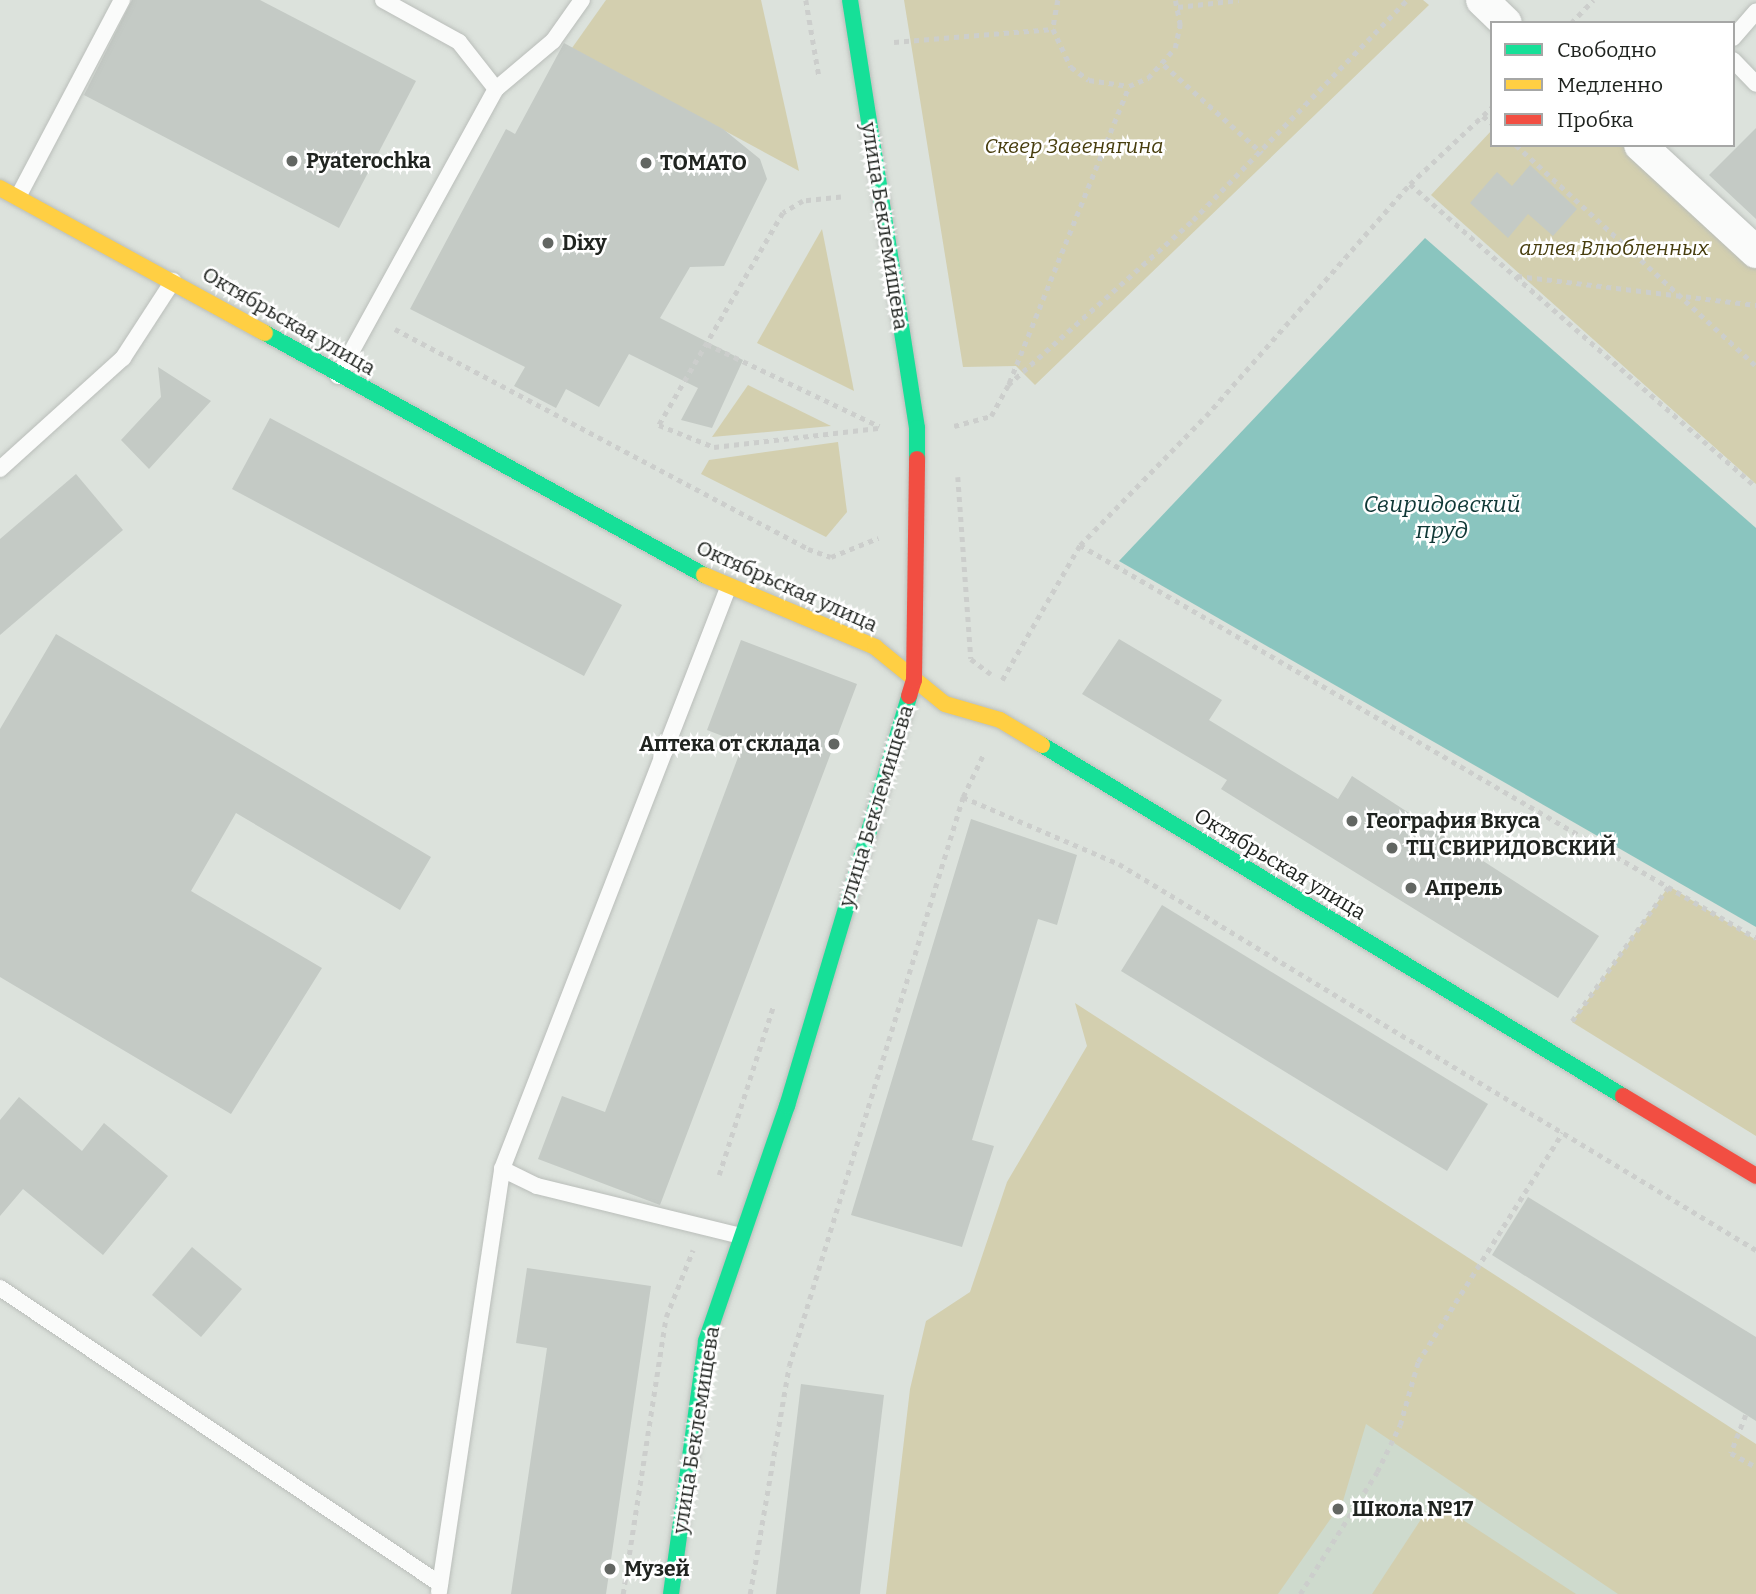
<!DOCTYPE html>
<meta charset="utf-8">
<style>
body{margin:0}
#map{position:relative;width:1756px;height:1594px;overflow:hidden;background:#dce2dc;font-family:Bitter,serif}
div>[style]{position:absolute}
.built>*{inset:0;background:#cedacd}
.green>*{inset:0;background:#d3cfaf}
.water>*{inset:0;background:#8ac5bf}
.building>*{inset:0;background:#c4cac5}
.path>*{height:4.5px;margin-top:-2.25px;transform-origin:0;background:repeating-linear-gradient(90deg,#cccecc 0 5px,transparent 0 10px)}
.roads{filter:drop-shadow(0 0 2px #babeba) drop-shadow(0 0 2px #babeba)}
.lane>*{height:16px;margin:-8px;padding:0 8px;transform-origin:8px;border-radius:8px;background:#fafbfa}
.street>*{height:32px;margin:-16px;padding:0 16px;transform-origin:16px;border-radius:16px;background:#fafbfa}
.fast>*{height:16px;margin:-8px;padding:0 8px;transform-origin:8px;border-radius:8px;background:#16e098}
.slow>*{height:16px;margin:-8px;padding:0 8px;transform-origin:8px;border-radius:8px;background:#ffcf43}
.jam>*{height:16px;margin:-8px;padding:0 8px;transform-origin:8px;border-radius:8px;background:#f24e42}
.dots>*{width:19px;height:19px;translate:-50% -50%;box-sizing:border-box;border:4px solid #fff;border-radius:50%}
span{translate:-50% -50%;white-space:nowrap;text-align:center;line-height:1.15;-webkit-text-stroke:5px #fff;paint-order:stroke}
.park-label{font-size:21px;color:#473d0d;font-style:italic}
.poi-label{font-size:21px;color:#202420;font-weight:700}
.left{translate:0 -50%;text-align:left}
.right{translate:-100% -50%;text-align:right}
.street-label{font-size:21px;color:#202420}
.water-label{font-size:23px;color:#0f3735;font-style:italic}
.legend{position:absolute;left:1490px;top:21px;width:245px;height:126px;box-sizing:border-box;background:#fff;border:2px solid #a6a7a6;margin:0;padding:9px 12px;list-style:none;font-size:21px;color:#202420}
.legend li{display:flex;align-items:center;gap:14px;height:35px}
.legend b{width:35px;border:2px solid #a6a7a6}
</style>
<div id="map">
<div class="built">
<i style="clip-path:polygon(1235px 1307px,1650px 1594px,1114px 1594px)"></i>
</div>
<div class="green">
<i style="clip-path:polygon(606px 0,761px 0,799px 171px,572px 48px)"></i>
<i style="clip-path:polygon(904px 0,1423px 0,1429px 5px,1035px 385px,1016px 366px,963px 367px)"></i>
<i style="clip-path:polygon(1492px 130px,1492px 145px,1626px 145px,1756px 267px,1756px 484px,1431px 195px)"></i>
<i style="clip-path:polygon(822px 229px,854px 391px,757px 343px)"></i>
<i style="clip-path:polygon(748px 385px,831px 426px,712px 437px)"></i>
<i style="clip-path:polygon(838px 442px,847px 512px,826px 537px,701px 474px,709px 460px)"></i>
<i style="clip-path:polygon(1669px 886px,1756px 940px,1756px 1136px,1572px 1022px)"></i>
<i style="clip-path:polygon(1075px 1003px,1756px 1444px,1756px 1594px,1618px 1594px,1366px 1424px,1343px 1501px,1278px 1594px,886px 1594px,910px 1389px,926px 1321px,970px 1292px,1007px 1182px,1087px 1046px)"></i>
<i style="clip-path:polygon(1433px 1501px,1434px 1501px,1576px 1594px,1372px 1594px)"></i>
</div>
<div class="water">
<i style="clip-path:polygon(1425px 238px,1756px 528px,1756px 927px,1119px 561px)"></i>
</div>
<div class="building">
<i style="clip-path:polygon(132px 0,260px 0,416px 81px,339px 228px,84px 95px)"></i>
<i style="clip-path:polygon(564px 43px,723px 129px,760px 159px,767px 179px,724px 266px,690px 267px,660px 318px,743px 360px,712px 428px,681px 420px,698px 388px,629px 354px,599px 407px,566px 389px,556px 408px,514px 386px,525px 367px,410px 309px,506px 129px,515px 134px)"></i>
<i style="clip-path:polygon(1756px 128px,1756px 219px,1709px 175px)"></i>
<i style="clip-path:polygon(1530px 165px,1577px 209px,1553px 236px,1528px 214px,1508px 238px,1470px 203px,1497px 172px,1512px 186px)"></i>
<i style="clip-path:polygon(158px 367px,211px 401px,149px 469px,121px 440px,161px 397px)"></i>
<i style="clip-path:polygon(270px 418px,622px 605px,584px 676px,232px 489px)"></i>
<i style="clip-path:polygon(76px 474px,123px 530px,0 635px,0 539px)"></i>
<i style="clip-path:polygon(56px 634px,431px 857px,400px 910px,236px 813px,191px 891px,322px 968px,231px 1114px,0 977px,0 729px)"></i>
<i style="clip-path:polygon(1119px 639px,1222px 700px,1209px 720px,1338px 799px,1352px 776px,1599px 936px,1558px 998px,1221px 789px,1227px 780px,1082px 694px)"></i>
<i style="clip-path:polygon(741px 640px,857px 684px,660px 1205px,538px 1159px,562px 1096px,605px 1112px,743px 744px,707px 730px)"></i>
<i style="clip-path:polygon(971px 819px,1077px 855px,1057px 925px,1038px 919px,972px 1140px,994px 1146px,962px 1247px,851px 1215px)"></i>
<i style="clip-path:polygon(1162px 905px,1488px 1104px,1447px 1171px,1121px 971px)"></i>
<i style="clip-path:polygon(19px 1097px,82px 1151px,104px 1123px,168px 1176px,103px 1255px,23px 1189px,0 1216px,0 1120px)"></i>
<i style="clip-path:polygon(1528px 1197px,1756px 1337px,1756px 1421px,1492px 1255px)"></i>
<i style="clip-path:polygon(192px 1247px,242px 1289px,201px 1337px,152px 1295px)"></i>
<i style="clip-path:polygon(527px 1268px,651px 1286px,606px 1594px,511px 1594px,547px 1348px,516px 1343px)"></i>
<i style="clip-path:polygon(801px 1384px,884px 1395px,860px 1594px,776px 1594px)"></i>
</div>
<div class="path">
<i style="left:806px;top:0;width:77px;rotate:80.3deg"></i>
<i style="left:1058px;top:0;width:29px;rotate:100deg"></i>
<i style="left:1053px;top:29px;width:42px;rotate:64.7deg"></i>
<i style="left:1071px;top:67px;width:22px;rotate:36deg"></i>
<i style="left:1089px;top:80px;width:40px;rotate:8.5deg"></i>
<i style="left:1129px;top:86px;width:21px;rotate:-23deg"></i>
<i style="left:1148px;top:78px;width:40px;rotate:-48deg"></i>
<i style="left:1175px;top:48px;width:24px;rotate:-78deg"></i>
<i style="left:1180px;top:25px;width:25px;rotate:-101deg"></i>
<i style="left:1178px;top:7px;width:61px;rotate:-6.5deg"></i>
<i style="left:1571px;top:23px;width:32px;rotate:-46deg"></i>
<i style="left:894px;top:42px;width:160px;rotate:-4.7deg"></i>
<i style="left:1164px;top:65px;width:132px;rotate:41.9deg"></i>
<i style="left:1483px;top:116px;width:11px;rotate:38deg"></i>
<i style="left:1516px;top:145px;width:326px;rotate:42.6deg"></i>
<i style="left:1410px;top:184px;width:460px;rotate:41.2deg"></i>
<i style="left:841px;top:197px;width:38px;rotate:174deg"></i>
<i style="left:803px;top:201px;width:23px;rotate:149deg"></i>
<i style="left:783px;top:213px;width:246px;rotate:120.3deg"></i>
<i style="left:659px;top:425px;width:59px;rotate:21.8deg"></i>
<i style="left:714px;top:447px;width:165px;rotate:-6.6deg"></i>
<i style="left:1517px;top:276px;width:241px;rotate:6.9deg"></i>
<i style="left:395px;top:329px;width:468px;rotate:28deg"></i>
<i style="left:808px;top:549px;width:24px;rotate:19deg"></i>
<i style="left:831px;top:557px;width:51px;rotate:-22deg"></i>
<i style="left:707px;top:344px;width:191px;rotate:25.5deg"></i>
<i style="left:1009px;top:383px;width:320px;rotate:-68deg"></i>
<i style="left:954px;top:426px;width:38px;rotate:-15deg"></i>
<i style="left:991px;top:416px;width:35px;rotate:-61deg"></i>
<i style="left:1008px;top:385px;width:248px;rotate:-41.7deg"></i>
<i style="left:1193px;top:220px;width:307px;rotate:-45.8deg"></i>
<i style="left:958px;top:477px;width:182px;rotate:85.9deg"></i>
<i style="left:971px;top:659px;width:25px;rotate:37deg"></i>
<i style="left:1080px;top:545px;width:782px;rotate:30.17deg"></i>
<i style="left:1002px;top:680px;width:156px;rotate:-60deg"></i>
<i style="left:1080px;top:545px;width:180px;rotate:-45.7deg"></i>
<i style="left:1206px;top:416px;width:309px;rotate:-48.7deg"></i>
<i style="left:1410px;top:184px;width:112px;rotate:-43.2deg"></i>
<i style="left:963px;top:797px;width:47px;rotate:-64.5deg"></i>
<i style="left:1572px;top:1021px;width:166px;rotate:-54.3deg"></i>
<i style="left:719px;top:1175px;width:176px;rotate:-72.2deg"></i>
<i style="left:1746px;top:1415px;width:41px;rotate:111.5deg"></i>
<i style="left:1731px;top:1453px;width:29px;rotate:29deg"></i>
<i style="left:623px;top:1594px;width:280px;rotate:-81.2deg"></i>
<i style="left:666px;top:1317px;width:72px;rotate:-68.1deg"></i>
<i style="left:750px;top:1594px;width:231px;rotate:-80.3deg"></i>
<i style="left:789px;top:1366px;width:595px;rotate:-73deg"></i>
<i style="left:963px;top:797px;width:170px;rotate:23.2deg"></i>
<i style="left:1119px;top:864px;width:745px;rotate:31.21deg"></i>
<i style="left:1300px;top:1594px;width:144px;rotate:-57.7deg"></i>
<i style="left:1377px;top:1472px;width:52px;rotate:-63.9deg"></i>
<i style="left:1400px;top:1425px;width:66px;rotate:-74.1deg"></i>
<i style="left:1418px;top:1362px;width:271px;rotate:-57.8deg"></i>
</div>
<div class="roads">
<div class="lane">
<i style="left:383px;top:0;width:87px;rotate:28.9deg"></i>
<i style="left:459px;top:42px;width:60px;rotate:51.8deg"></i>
<i style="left:1733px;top:38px;width:35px;rotate:-49deg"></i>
<i style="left:1733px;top:60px;width:33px;rotate:46deg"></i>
<i style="left:18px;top:197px;width:223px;rotate:-62.2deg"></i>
<i style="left:338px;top:376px;width:328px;rotate:-61.2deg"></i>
<i style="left:496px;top:89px;width:75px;rotate:-40.1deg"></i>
<i style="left:553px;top:41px;width:50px;rotate:-54.7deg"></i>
<i style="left:0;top:469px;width:166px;rotate:-42.1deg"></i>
<i style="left:123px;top:358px;width:92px;rotate:-57deg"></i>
<i style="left:728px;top:588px;width:623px;rotate:111.26deg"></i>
<i style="left:502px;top:1169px;width:39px;rotate:26deg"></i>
<i style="left:537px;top:1186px;width:210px;rotate:13.8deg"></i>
<i style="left:0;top:1288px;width:530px;rotate:33.93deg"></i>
<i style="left:439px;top:1592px;width:428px;rotate:-81.5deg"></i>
</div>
<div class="street">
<i style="left:1482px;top:0;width:33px;rotate:44deg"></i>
<i style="left:1640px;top:145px;width:158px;rotate:42.7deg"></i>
</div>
<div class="fast">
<i style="left:850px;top:0;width:433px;rotate:81.1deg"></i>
<i style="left:917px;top:428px;width:31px;rotate:90deg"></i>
<i style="left:265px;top:333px;width:501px;rotate:28.87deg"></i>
<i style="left:1042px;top:745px;width:679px;rotate:31.14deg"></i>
<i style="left:671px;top:1594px;width:255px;rotate:-82.1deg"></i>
<i style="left:706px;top:1341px;width:249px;rotate:-71deg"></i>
<i style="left:787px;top:1106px;width:428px;rotate:-73.4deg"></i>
</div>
<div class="slow">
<i style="left:0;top:188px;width:302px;rotate:28.7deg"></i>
<i style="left:704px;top:575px;width:186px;rotate:22.8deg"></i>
<i style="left:875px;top:647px;width:90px;rotate:39.2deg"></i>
<i style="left:945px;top:704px;width:57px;rotate:16.2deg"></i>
<i style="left:1000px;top:720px;width:49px;rotate:30.8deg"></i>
</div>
<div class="jam">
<i style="left:909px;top:696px;width:17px;rotate:-73deg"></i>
<i style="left:914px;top:680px;width:221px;rotate:-89.2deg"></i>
<i style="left:1623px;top:1096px;width:155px;rotate:31deg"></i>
</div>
</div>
<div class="dots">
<i style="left:292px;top:161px;background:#626662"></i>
<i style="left:646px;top:163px;background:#626662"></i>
<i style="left:548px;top:243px;background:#626662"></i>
<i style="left:834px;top:744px;background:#626662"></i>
<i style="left:1352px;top:821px;background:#626662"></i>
<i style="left:1392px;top:848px;background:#626662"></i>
<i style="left:1411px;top:888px;background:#626662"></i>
<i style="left:1338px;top:1509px;background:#626662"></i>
<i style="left:610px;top:1569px;background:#626662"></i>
</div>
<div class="park-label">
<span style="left:1074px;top:146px">Сквер Завенягина</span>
<span style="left:1614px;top:248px">аллея Влюбленных</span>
</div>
<div class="poi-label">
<span class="left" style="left:306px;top:161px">Pyaterochka</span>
<span class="left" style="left:660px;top:163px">ТОМАТО</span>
<span class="left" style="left:562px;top:243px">Dixy</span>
<span class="right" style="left:820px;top:744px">Аптека от склада</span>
<span class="left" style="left:1366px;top:821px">География Вкуса</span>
<span class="left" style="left:1406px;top:848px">ТЦ СВИРИДОВСКИЙ</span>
<span class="left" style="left:1425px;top:888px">Апрель</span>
<span class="left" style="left:1352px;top:1509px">Школа №17</span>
<span class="left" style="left:624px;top:1569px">Музей</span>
</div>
<div class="street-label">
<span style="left:885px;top:226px;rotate:81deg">улица Беклемищева</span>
<span style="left:289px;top:321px;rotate:30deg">Октябрьская улица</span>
<span style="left:787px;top:586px;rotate:24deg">Октябрьская улица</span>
<span style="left:876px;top:806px;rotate:-73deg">улица Беклемищева</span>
<span style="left:1280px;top:864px;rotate:31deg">Октябрьская улица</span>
<span style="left:696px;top:1430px;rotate:-81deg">улица Беклемищева</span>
</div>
<div class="water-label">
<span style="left:1442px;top:517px">Свиридовский<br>пруд</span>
</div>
<ul class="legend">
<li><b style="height:9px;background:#16e098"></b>Свободно</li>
<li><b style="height:9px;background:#ffcf43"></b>Медленно</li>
<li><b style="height:9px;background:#f24e42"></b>Пробка</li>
</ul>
</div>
